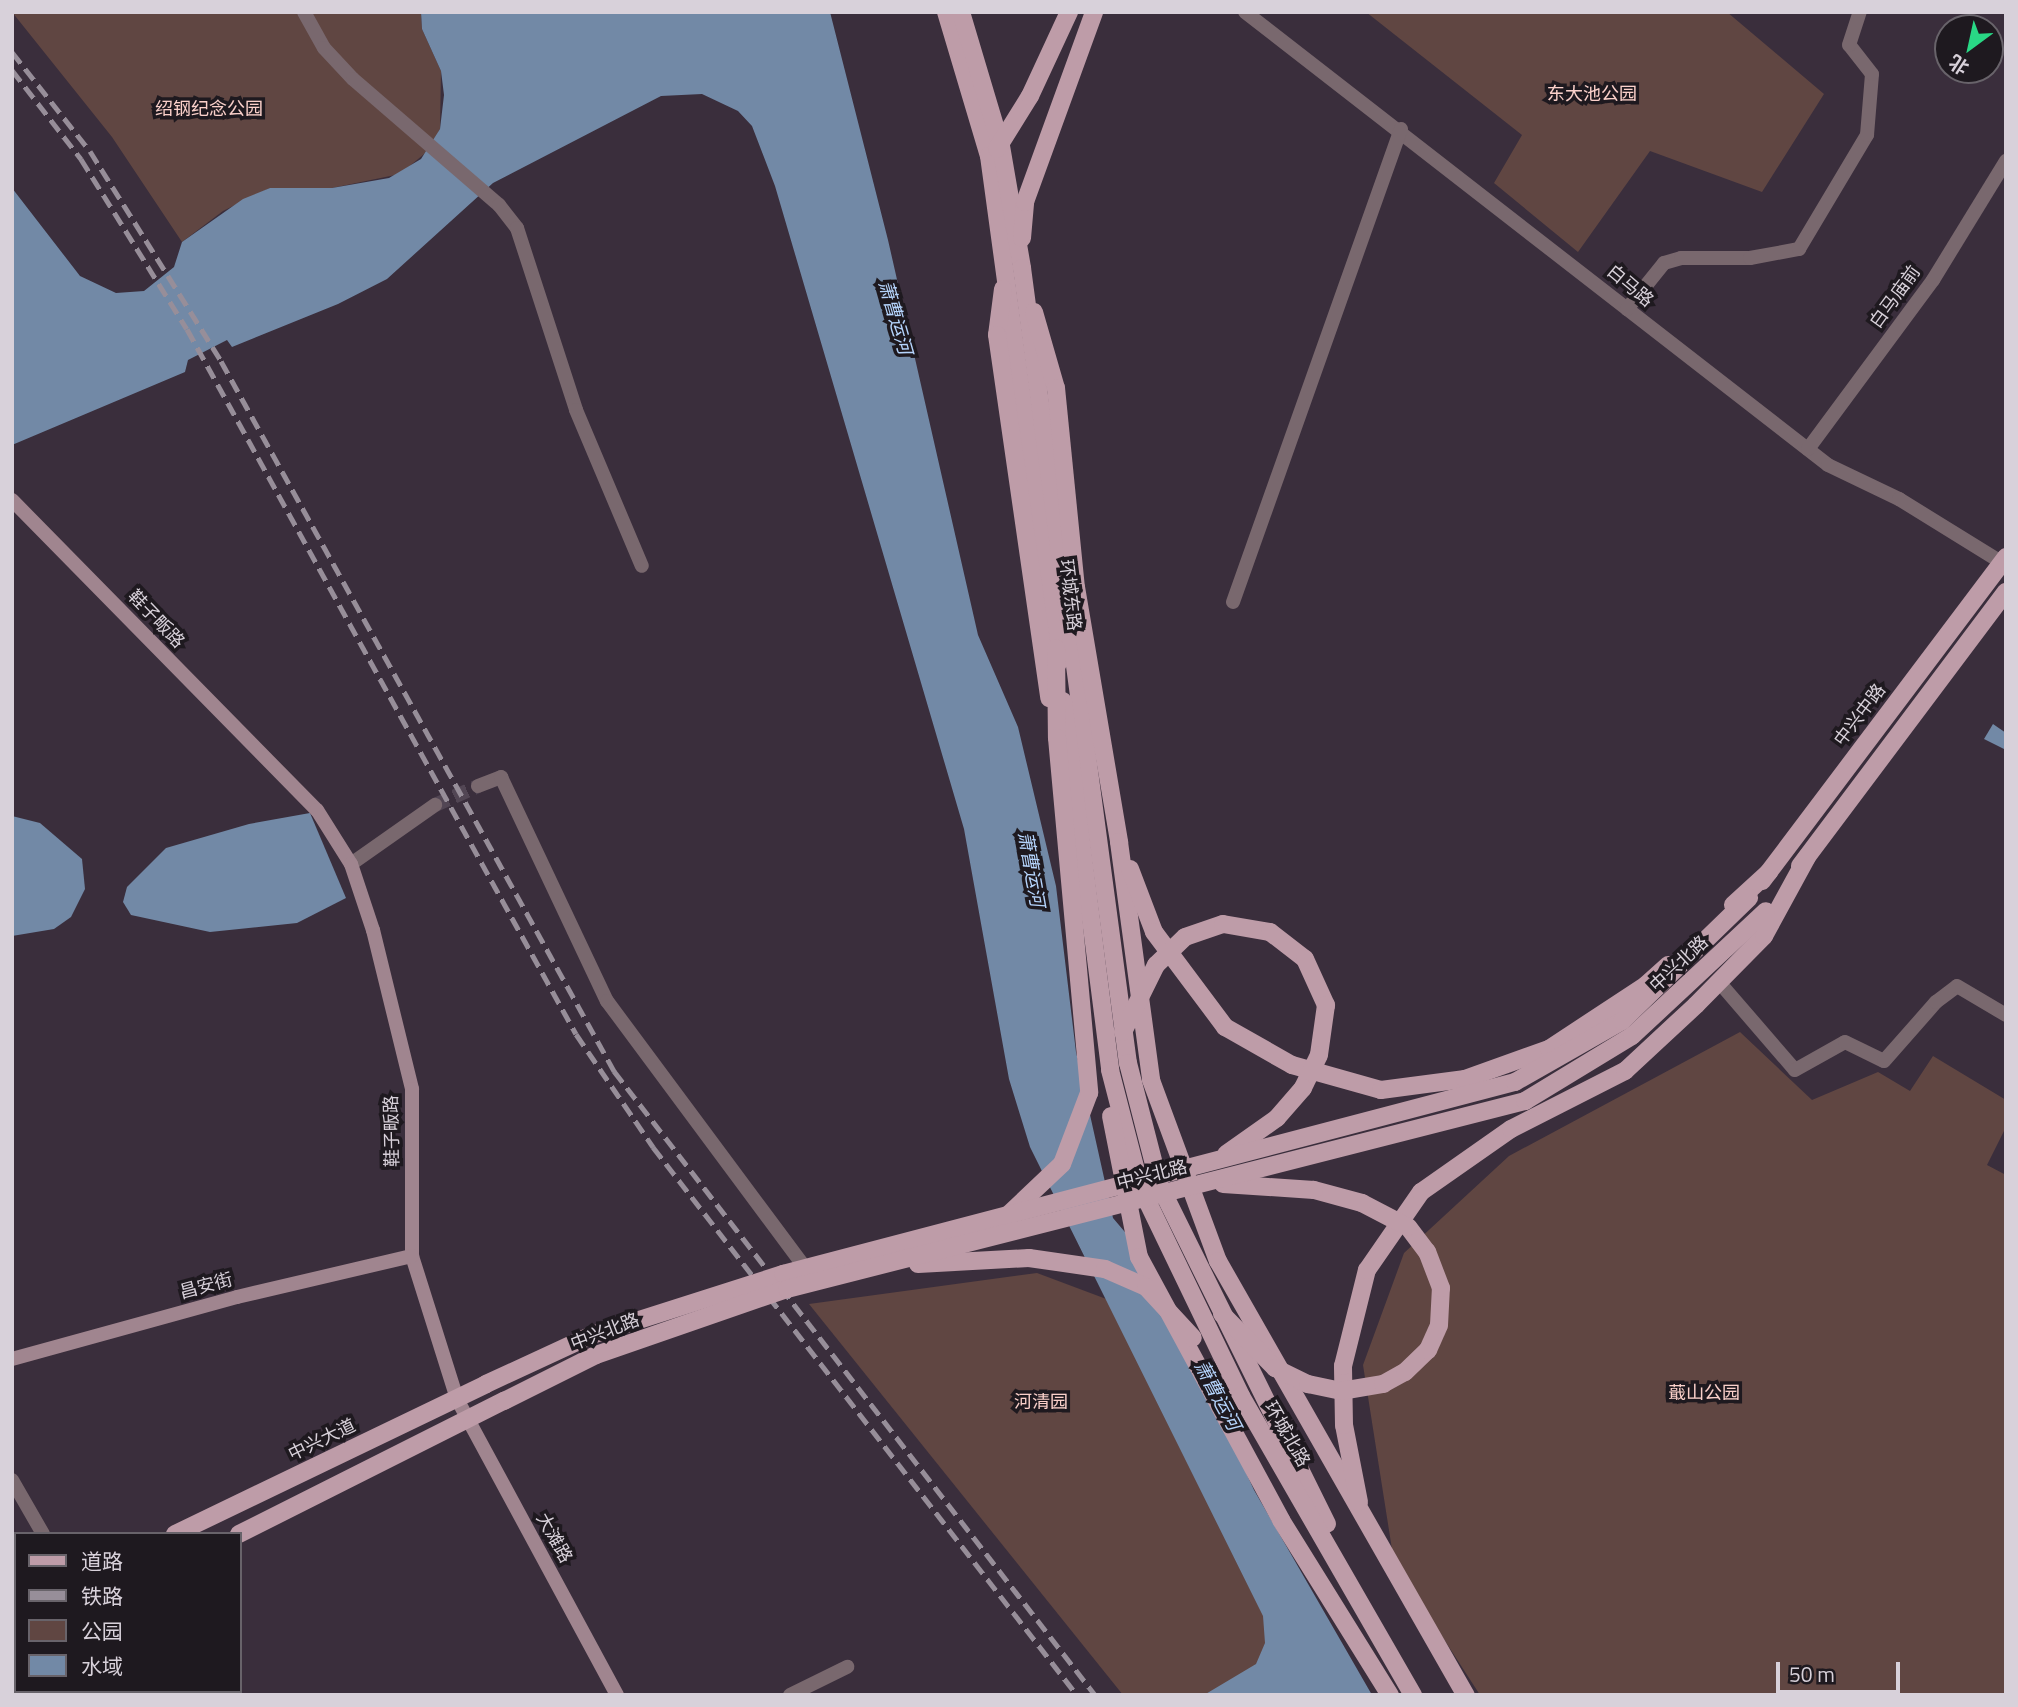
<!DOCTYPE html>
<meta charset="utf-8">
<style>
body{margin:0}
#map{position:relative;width:2018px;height:1707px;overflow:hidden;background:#3a2e3c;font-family:"Titillium Web","Noto Sans SC",sans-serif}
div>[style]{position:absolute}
.green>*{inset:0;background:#604642}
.water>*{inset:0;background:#7289a6}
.street-tunnel>*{height:14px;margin-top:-7px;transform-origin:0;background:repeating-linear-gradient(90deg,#524654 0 14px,transparent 0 21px)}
.street>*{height:14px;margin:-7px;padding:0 7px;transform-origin:7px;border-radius:7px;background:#79686e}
.secondary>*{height:14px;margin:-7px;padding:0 7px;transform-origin:7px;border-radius:7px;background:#a0858f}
.primary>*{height:18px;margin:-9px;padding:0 9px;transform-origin:9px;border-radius:9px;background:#be9ca8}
.rail>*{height:5px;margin-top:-2.5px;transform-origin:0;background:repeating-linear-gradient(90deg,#978e99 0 14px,transparent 0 21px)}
.primary-bridge>*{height:18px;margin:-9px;padding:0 9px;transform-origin:9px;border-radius:9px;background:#be9ca8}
span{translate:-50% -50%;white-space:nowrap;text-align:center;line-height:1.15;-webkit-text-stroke:7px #1e191f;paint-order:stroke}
.park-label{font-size:18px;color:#fad0ca}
.street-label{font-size:18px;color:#d8d1da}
.water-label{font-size:19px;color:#b5d4fc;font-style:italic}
.frame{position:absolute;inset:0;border:14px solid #d8d1da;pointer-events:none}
.legend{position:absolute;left:14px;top:1532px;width:228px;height:161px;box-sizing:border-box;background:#1e191f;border:2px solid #68636a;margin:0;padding:9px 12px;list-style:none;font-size:21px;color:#d8d1da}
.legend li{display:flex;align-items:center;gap:14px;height:35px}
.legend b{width:35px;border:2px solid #68636a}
.north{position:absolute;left:1934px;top:14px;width:70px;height:70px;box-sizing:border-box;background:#1e191f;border:2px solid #68636a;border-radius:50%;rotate:213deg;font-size:19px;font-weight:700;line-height:28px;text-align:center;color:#d8d1da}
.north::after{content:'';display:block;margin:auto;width:24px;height:32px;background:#29d885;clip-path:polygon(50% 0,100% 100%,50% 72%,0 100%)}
.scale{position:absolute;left:1776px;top:1662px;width:124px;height:32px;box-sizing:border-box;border:4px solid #d8d1da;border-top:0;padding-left:9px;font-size:21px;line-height:24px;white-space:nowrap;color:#d8d1da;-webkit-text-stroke:5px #1e191f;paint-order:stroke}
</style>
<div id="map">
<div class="green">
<i style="clip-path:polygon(12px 12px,421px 12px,422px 29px,441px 71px,440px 129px,429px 150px,400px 174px,332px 188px,270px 188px,223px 211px,182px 242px,112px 137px)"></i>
<i style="clip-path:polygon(1366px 12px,1727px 12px,1824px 94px,1762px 192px,1650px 151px,1578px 252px,1494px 183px,1522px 135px)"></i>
<i style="clip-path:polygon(1740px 1032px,1812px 1100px,1878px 1072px,1910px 1091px,1933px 1056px,2006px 1100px,2006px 1127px,1987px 1165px,2006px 1175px,2006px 1695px,1480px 1695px,1394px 1562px,1363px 1365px,1404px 1253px,1509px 1156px)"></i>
<i style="clip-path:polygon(1037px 1273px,1125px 1306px,1328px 1695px,1123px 1695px,809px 1304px)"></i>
</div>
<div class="water">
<i style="clip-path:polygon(421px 12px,830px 12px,888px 240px,978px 635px,1018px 727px,1056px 886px,1076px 1052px,1113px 1218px,1147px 1258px,1254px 1490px,1372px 1695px,1204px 1695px,1256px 1664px,1265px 1643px,1263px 1616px,1030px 1147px,1009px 1079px,964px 829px,775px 186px,752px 126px,738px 111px,702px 94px,661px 96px,493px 183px,387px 279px,338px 304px,232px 347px,227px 340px,188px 360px,185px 372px,12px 445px,12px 188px,80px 276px,116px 293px,144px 291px,174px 267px,182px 242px,243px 199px,270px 188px,332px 188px,389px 178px,421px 159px,440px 129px,444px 95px,441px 71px,422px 29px)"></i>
<i style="clip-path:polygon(1993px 724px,2006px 733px,2006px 750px,1984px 739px)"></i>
<i style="clip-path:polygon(310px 813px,346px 898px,297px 923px,210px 932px,131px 915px,123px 902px,127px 887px,166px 848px,249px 824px)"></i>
<i style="clip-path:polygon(12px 816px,40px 823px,82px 859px,85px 889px,71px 917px,54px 929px,12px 936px)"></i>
</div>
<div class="street-tunnel">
<i style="left:435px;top:805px;width:47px;rotate:-23.8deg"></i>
</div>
<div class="street">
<i style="left:304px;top:12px;width:41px;rotate:60.9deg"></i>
<i style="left:324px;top:48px;width:42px;rotate:46.9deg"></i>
<i style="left:353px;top:79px;width:193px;rotate:40.8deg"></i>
<i style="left:499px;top:205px;width:29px;rotate:52deg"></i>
<i style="left:517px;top:228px;width:191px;rotate:72deg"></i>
<i style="left:576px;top:410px;width:169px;rotate:67.1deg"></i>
<i style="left:1245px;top:12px;width:738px;rotate:37.85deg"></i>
<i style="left:1828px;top:465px;width:79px;rotate:25.6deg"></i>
<i style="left:1899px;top:499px;width:126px;rotate:31.7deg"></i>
<i style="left:1627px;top:309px;width:59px;rotate:-51.2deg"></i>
<i style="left:1664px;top:263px;width:18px;rotate:-16deg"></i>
<i style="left:1681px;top:258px;width:69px"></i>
<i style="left:1750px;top:258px;width:50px;rotate:-10.4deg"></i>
<i style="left:1799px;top:249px;width:133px;rotate:-59.2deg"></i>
<i style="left:1867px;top:135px;width:61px;rotate:-85.3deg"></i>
<i style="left:1872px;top:74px;width:37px;rotate:-128deg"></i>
<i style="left:1849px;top:45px;width:35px;rotate:-72deg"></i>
<i style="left:1808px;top:449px;width:210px;rotate:-53.5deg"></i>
<i style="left:1933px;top:280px;width:140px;rotate:-58.5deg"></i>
<i style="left:1233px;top:602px;width:502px;rotate:-70.45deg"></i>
<i style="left:478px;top:786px;width:25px;rotate:-21deg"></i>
<i style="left:501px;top:777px;width:248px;rotate:64.7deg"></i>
<i style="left:607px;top:1001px;width:332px;rotate:53.4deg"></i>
<i style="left:351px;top:864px;width:103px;rotate:-35.1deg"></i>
<i style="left:1719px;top:982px;width:116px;rotate:49.2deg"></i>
<i style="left:1795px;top:1070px;width:57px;rotate:-29.2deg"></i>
<i style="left:1845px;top:1042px;width:43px;rotate:26deg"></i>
<i style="left:1884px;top:1061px;width:79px;rotate:-48.6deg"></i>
<i style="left:1936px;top:1002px;width:26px;rotate:-37deg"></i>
<i style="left:1957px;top:986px;width:57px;rotate:30.6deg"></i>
<i style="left:12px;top:1480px;width:62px;rotate:60.1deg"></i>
<i style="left:790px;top:1695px;width:64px;rotate:-26.2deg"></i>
</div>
<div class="secondary">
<i style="left:12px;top:500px;width:435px;rotate:45.5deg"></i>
<i style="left:317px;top:810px;width:64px;rotate:57.8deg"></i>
<i style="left:351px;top:864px;width:70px;rotate:71.6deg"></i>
<i style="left:373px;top:930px;width:164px;rotate:76.2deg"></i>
<i style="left:412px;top:1089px;width:167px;rotate:90deg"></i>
<i style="left:412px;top:1256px;width:150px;rotate:72.5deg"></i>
<i style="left:457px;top:1399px;width:336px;rotate:61.6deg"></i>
<i style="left:12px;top:1359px;width:233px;rotate:-15.4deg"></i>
<i style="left:237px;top:1297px;width:180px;rotate:-13.2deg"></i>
</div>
<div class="primary">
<i style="left:946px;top:12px;width:150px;rotate:73.4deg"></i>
<i style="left:989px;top:156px;width:512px;rotate:82.25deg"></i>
<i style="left:961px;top:12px;width:140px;rotate:73.4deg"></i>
<i style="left:1001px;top:146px;width:124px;rotate:80.2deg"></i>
<i style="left:1022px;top:268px;width:802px;rotate:82.41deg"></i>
<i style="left:1128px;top:1063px;width:125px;rotate:75.6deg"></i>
<i style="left:1159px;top:1184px;width:379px;rotate:63.7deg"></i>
<i style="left:997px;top:149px;width:62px;rotate:-58.1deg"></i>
<i style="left:1030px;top:96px;width:93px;rotate:-65.1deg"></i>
<i style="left:1022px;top:238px;width:36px;rotate:-85deg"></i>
<i style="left:1025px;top:202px;width:202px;rotate:-70deg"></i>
<i style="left:1003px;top:289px;width:46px;rotate:97.4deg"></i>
<i style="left:997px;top:335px;width:367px;rotate:81.8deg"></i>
<i style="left:1034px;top:312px;width:79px;rotate:73.9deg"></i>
<i style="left:1056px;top:388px;width:200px;rotate:84.3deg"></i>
<i style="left:1076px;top:587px;width:259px;rotate:80.4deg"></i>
<i style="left:1119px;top:842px;width:240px;rotate:82.3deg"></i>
<i style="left:1151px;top:1080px;width:193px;rotate:69.7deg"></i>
<i style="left:1218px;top:1261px;width:500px;rotate:60.3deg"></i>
<i style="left:1063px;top:701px;width:372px;rotate:82.7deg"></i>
<i style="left:1110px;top:1070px;width:120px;rotate:75.5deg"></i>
<i style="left:1140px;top:1186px;width:233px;rotate:64.3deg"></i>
<i style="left:1241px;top:1396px;width:345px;rotate:60.1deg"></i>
<i style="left:1800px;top:866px;width:343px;rotate:-53.1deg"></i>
<i style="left:1130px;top:869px;width:67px;rotate:69.1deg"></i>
<i style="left:1154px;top:932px;width:119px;rotate:53.2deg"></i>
<i style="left:1225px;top:1027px;width:77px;rotate:29.6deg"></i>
<i style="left:1292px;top:1065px;width:92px;rotate:15.7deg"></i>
<i style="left:1381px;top:1090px;width:85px;rotate:-7.5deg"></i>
<i style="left:1465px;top:1079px;width:89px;rotate:-19.7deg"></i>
<i style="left:1549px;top:1049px;width:116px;rotate:-33.4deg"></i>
<i style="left:1646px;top:985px;width:30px;rotate:-42deg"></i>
<i style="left:1762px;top:881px;width:406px;rotate:-53deg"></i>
<i style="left:1733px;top:905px;width:49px;rotate:-42.5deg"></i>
<i style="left:1111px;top:1116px;width:144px;rotate:78.8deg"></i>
<i style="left:1139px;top:1257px;width:299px;rotate:61.6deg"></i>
<i style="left:1281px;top:1520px;width:206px;rotate:58.1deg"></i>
<i style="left:1008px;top:1215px;width:74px;rotate:-43.4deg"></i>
<i style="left:1062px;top:1164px;width:76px;rotate:-69.2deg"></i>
<i style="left:1359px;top:1502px;width:78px;rotate:-101deg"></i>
<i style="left:1344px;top:1425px;width:59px;rotate:-91deg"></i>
<i style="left:1343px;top:1366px;width:99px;rotate:-76deg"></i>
<i style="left:1367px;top:1270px;width:95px;rotate:-55.3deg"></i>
<i style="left:1421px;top:1192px;width:110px;rotate:-35deg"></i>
<i style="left:1511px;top:1129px;width:128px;rotate:-27deg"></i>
<i style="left:1625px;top:1071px;width:97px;rotate:-42.9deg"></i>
<i style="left:1696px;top:1005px;width:97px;rotate:-45.4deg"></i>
<i style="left:1764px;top:936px;width:90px;rotate:-61.4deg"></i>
<i style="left:175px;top:1534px;width:345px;rotate:-25.7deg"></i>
<i style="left:239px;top:1534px;width:297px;rotate:-26.7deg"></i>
<i style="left:12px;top:1612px;width:4px;rotate:-27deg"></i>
<i style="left:12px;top:1647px;width:4px;rotate:-27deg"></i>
</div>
<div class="rail">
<i style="left:12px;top:52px;width:126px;rotate:51.8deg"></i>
<i style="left:90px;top:151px;width:248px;rotate:58deg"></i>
<i style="left:221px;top:361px;width:812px;rotate:61.03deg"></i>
<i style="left:614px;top:1071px;width:788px;rotate:52.37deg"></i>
<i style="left:12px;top:70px;width:113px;rotate:52.2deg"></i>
<i style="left:81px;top:159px;width:200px;rotate:58.1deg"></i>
<i style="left:187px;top:329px;width:805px;rotate:61.11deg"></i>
<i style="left:576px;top:1034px;width:137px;rotate:55.7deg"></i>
<i style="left:653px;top:1147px;width:693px;rotate:52.27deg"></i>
</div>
<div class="primary-bridge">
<i style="left:1056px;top:648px;width:90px;rotate:89.4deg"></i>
<i style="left:1057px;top:738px;width:356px;rotate:84.8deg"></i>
<i style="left:1123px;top:1032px;width:75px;rotate:-63.8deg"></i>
<i style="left:1156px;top:965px;width:40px;rotate:-44deg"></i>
<i style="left:1185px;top:937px;width:40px;rotate:-18.9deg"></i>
<i style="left:1223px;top:924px;width:48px;rotate:9.7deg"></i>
<i style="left:1270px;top:932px;width:44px;rotate:37.6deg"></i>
<i style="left:1305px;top:959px;width:51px;rotate:65.5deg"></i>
<i style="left:1326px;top:1005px;width:50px;rotate:98deg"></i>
<i style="left:1319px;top:1055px;width:37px;rotate:116deg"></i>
<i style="left:1303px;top:1088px;width:40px;rotate:131deg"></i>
<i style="left:1277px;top:1118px;width:62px;rotate:144.8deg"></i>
<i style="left:918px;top:1264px;width:111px;rotate:-3.1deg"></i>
<i style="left:1029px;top:1258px;width:77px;rotate:8.2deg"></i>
<i style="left:1105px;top:1269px;width:45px;rotate:23.7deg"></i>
<i style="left:1146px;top:1287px;width:69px;rotate:47.3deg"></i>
<i style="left:1222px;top:1314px;width:76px;rotate:45.5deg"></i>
<i style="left:1275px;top:1368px;width:37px;rotate:26deg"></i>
<i style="left:1308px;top:1384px;width:34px;rotate:12deg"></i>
<i style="left:1341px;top:1391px;width:43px;rotate:-9.5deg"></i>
<i style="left:1383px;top:1384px;width:25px;rotate:-29deg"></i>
<i style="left:1405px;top:1372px;width:32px;rotate:-44deg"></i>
<i style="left:1428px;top:1350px;width:27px;rotate:-66deg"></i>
<i style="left:1439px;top:1325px;width:37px;rotate:-87deg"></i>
<i style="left:1441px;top:1288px;width:39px;rotate:-111deg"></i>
<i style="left:1427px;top:1252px;width:31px;rotate:-127deg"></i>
<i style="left:1408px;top:1227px;width:52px;rotate:-152.4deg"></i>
<i style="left:1362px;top:1203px;width:50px;rotate:-164.8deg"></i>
<i style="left:1314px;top:1190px;width:91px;rotate:-176.2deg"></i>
<i style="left:486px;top:1384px;width:117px;rotate:-24.8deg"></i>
<i style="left:592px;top:1335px;width:201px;rotate:-17.7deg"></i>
<i style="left:783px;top:1274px;width:757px;rotate:-14.7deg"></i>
<i style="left:1515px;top:1082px;width:123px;rotate:-29.7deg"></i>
<i style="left:1622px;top:1021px;width:177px;rotate:-44.1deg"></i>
<i style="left:504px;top:1401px;width:103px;rotate:-26.6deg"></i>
<i style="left:596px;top:1355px;width:202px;rotate:-19.1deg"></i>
<i style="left:787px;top:1289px;width:762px;rotate:-14.29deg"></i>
<i style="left:1525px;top:1101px;width:125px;rotate:-31.3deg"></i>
<i style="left:1632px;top:1036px;width:183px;rotate:-43deg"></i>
</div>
<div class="park-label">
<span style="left:1592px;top:94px">东大池公园</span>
<span style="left:209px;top:109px">绍钢纪念公园</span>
<span style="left:1704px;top:1393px">蕺山公园</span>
<span style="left:1041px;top:1402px">河清园</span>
</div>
<div class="street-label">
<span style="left:1630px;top:286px;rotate:40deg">白马路</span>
<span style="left:1895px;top:297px;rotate:-54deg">白马庙前</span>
<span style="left:1070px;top:595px;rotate:83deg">环城东路</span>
<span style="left:156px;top:619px;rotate:46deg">鞋子畈路</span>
<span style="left:1860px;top:715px;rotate:-53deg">中兴中路</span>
<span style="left:1679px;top:964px;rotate:-43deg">中兴北路</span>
<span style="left:392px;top:1131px;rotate:-91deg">鞋子畈路</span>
<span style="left:1152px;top:1175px;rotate:-14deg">中兴北路</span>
<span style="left:206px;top:1286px;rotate:-15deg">昌安街</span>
<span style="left:605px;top:1332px;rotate:-21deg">中兴北路</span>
<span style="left:1287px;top:1434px;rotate:60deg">环城北路</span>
<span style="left:322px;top:1440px;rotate:-26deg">中兴大道</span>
<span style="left:554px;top:1538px;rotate:61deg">大滩路</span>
</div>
<div class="water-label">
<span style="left:896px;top:317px;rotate:74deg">萧曹运河</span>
<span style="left:1032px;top:869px;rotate:80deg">萧曹运河</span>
<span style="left:1218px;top:1395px;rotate:62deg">萧曹运河</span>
</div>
<div class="frame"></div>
<ul class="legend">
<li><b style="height:9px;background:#be9ca8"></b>道路</li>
<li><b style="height:9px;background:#978e99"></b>铁路</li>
<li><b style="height:19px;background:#604642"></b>公园</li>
<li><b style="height:19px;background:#7289a6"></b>水域</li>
</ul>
<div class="north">北</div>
<div class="scale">50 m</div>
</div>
